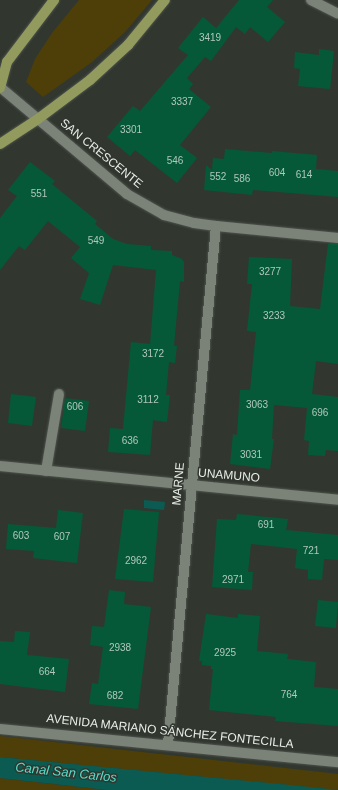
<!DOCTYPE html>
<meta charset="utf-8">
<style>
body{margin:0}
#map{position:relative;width:338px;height:790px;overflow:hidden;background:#31372f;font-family:Helvetica,sans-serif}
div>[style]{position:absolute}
.green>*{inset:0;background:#4e3f08}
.water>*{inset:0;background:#0b5b52}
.building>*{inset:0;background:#065938}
.roads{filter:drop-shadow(0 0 1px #4f544d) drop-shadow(0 0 1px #4f544d)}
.minor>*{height:10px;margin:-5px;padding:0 5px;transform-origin:5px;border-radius:5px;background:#7b8278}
.major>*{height:10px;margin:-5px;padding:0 5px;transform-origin:5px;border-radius:5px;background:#929b5d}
span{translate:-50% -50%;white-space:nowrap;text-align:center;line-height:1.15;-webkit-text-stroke:3px #31372f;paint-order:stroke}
.number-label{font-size:10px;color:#b0c7bb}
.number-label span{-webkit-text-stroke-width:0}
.street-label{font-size:12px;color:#e8ece7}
.water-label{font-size:13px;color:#56ddca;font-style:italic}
</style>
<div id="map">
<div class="green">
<i style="clip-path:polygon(79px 0,152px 0,125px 32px,92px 62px,43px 97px,26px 82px,35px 59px,52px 33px)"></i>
<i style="clip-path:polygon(0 736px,338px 774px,338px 790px,0 757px)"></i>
<i style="clip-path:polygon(0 778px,52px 784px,107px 790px,0 790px)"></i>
</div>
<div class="water">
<i style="clip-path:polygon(144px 500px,165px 502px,164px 510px,144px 508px)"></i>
<i style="clip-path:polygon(0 757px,291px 785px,338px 790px,107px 790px,0 778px)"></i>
</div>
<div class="building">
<i style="clip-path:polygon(239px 0,273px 0,267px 7px,285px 22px,268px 42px,250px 27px,245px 34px,236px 27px,211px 61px,205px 57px,187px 78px,193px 84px,189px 89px,211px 107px,180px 145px,197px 158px,177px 183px,135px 150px,130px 156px,107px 137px,133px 106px,140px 111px,188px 55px,178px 48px,203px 17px,216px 28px)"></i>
<i style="clip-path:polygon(319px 49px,334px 51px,330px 89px,298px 86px,300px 69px,294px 68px,295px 52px,319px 55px)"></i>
<i style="clip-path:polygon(225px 149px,272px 153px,272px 151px,317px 155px,316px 169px,338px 171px,338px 197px,253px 190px,252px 195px,204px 190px,206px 165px,212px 170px,213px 158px,224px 159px)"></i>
<i style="clip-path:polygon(30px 162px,55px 181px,52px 184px,97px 221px,95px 224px,113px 239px,127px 244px,151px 246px,151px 250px,172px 251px,172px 255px,182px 259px,184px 262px,184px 282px,180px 281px,174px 346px,177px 346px,175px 363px,169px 362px,166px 395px,170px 395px,167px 422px,153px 420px,150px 455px,108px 452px,110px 428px,123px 429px,131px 342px,150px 344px,156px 270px,113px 265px,100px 305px,80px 299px,89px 273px,71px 258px,80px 247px,48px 221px,25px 250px,19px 246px,0 270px,0 218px,17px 196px,8px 190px)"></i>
<i style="clip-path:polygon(328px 244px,338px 244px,338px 364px,316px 361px,312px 394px,338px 397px,338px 451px,326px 450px,325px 456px,308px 455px,309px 441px,304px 440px,307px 408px,274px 405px,272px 439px,274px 439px,270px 469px,230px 464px,233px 434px,237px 435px,240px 390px,250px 390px,256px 332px,247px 331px,252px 284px,247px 284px,249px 257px,292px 259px,290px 306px,320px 309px)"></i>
<i style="clip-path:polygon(11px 394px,36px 397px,32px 426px,8px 423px)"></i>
<i style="clip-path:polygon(65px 398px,89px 401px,85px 431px,61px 428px)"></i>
<i style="clip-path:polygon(124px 509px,159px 512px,153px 582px,115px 579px)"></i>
<i style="clip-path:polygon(58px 510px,83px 513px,77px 563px,33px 558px,34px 551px,6px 549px,8px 524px,56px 528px)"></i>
<i style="clip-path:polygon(237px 514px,288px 519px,286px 530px,338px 535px,338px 560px,324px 559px,322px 580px,308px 579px,308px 570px,295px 568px,297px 549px,251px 544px,248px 572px,253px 572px,252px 590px,212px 587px,217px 519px,236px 520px)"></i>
<i style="clip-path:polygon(109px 590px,125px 592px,124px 604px,151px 607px,138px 709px,89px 704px,92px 683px,98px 684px,103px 647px,90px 645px,92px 626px,104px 627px)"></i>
<i style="clip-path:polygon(318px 600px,338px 602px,336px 628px,315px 626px)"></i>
<i style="clip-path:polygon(206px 614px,238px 618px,238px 614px,260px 616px,257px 651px,288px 654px,287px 659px,316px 662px,314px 687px,338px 689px,338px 726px,275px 721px,276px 717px,209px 710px,213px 669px,211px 669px,211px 666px,202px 665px,202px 661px,199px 661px)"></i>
<i style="clip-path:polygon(15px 631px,30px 632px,27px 655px,69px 659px,65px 692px,0 684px,0 641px,14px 642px)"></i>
</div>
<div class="roads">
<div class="minor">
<i style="left:311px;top:0;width:30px;rotate:27deg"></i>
<i style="left:0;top:87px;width:166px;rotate:40.1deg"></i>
<i style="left:127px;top:194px;width:43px;rotate:29.6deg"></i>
<i style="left:164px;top:215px;width:31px;rotate:15deg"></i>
<i style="left:194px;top:223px;width:22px;rotate:8deg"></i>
<i style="left:216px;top:226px;width:123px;rotate:5.6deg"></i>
<i style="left:0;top:466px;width:340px;rotate:5.7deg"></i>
<i style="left:46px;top:471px;width:78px;rotate:-80.4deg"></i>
<i style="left:0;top:729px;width:340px;rotate:5.6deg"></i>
<i style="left:168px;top:744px;width:520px;rotate:-84.71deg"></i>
</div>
<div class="major">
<i style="left:0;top:88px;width:27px;rotate:-75deg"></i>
<i style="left:7px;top:62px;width:78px;rotate:-52.8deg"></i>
<i style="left:0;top:144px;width:45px;rotate:-33.3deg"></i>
<i style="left:38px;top:119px;width:65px;rotate:-36.9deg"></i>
<i style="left:90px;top:80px;width:52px;rotate:-42.6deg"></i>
<i style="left:128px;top:45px;width:58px;rotate:-50.6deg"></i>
</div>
</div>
<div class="number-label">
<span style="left:210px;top:38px">3419</span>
<span style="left:182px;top:102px">3337</span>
<span style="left:131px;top:130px">3301</span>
<span style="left:175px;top:161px">546</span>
<span style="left:277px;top:173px">604</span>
<span style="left:304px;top:175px">614</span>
<span style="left:218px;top:177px">552</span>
<span style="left:242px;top:179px">586</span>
<span style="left:39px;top:194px">551</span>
<span style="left:96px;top:241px">549</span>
<span style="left:270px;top:272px">3277</span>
<span style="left:274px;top:316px">3233</span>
<span style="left:153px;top:354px">3172</span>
<span style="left:148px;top:400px">3112</span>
<span style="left:257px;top:405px">3063</span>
<span style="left:75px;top:407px">606</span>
<span style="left:320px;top:413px">696</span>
<span style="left:130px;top:441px">636</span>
<span style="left:251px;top:455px">3031</span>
<span style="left:266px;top:525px">691</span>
<span style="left:21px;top:536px">603</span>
<span style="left:62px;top:537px">607</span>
<span style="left:311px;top:551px">721</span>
<span style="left:136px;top:561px">2962</span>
<span style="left:233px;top:580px">2971</span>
<span style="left:120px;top:648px">2938</span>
<span style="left:225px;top:653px">2925</span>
<span style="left:47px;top:672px">664</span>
<span style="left:289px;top:695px">764</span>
<span style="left:115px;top:696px">682</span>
</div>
<div class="street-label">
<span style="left:101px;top:154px;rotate:39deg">SAN CRESCENTE</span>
<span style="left:229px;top:476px;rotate:5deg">UNAMUNO</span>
<span style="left:179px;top:484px;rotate:-85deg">MARNE</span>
<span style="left:170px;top:732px;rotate:6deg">AVENIDA MARIANO SÁNCHEZ FONTECILLA</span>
</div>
<div class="water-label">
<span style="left:66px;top:773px;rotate:6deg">Canal San Carlos</span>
</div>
</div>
